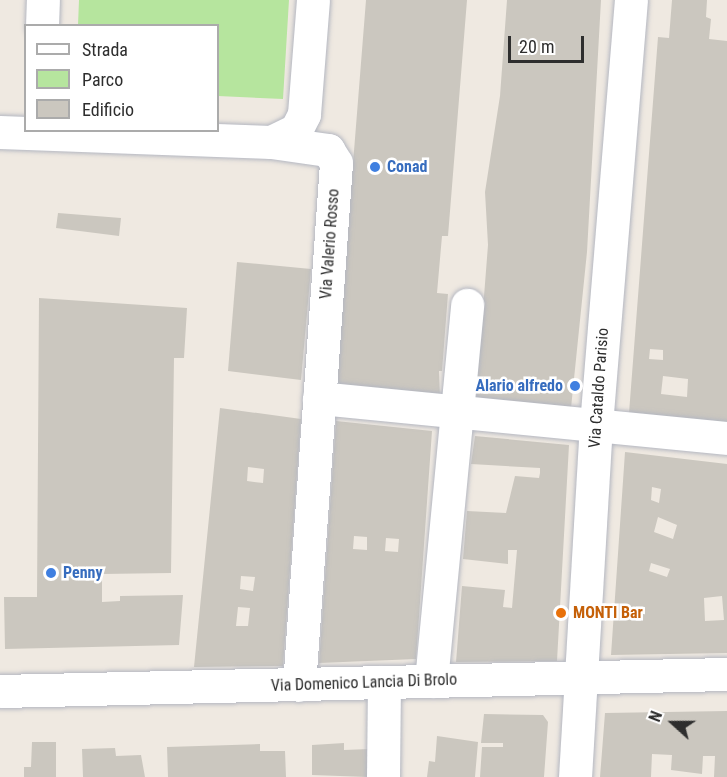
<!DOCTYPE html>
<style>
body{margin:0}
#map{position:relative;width:727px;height:777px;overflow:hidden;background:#efe9e1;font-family:"Roboto Condensed",sans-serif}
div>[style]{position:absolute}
.green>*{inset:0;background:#b6e59e}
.building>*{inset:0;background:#cbc7bf}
.roads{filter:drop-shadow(0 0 2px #b4b7c1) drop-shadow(0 0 2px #b4b7c1)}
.minor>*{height:33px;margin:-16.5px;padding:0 16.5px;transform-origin:16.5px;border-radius:16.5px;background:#fff}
.dots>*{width:16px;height:16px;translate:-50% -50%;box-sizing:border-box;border:3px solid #fff;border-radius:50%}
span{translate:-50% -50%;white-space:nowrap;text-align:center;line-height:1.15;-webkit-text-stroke:5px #fff;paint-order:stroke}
.shop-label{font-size:16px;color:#366cbe;font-weight:700}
.left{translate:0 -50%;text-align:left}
.right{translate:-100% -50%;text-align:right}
.street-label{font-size:16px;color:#2e2e2e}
.food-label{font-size:16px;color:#c56008;font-weight:700}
.legend{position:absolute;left:24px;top:24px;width:195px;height:108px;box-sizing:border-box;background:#fff;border:2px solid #ababab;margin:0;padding:8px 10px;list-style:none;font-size:18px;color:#2e2e2e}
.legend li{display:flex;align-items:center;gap:12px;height:30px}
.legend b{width:30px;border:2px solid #ababab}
.north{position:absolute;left:643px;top:693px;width:60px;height:60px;-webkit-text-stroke:4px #fff;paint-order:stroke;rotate:291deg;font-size:16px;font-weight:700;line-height:24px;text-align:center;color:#2e2e2e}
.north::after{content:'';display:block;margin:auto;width:21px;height:27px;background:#2e2e2e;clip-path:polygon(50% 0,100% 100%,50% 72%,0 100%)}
.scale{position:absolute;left:508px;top:36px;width:76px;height:27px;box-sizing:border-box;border:3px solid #2e2e2e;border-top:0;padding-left:8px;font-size:18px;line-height:21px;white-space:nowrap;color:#2e2e2e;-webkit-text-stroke:4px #fff;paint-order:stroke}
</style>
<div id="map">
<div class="green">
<i style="clip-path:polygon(79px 0,289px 0,283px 99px,218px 96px,218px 26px,78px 25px)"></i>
</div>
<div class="building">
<i style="clip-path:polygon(366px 0,467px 0,448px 236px,442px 236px,437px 293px,448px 294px,442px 371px,439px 371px,440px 398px,335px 390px)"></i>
<i style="clip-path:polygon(507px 0,601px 0,587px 252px,571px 408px,476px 399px,488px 245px,485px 192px,500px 96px)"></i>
<i style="clip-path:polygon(evenodd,672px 0,707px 0,706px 17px,711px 19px,709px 39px,727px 41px,727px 425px,629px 413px,658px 37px,669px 38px,672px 0,650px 349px,663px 350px,663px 360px,649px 359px,650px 349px,672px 0,663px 376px,688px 379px,687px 397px,661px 394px,663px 376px)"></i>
<i style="clip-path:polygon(58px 213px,121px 218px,119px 236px,56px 228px)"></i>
<i style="clip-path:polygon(237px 262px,311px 269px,301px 380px,228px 371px)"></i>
<i style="clip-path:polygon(39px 298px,187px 308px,184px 358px,174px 358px,171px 573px,102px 574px,102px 602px,120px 601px,120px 596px,183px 595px,179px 645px,5px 649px,4px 597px,37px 597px)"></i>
<i style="clip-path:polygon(evenodd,220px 408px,301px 419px,283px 666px,194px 667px,220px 408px,248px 467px,264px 469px,263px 483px,247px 481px,248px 467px,220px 408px,241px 576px,255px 577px,253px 591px,240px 589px,241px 576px,220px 408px,238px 607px,250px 608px,248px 626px,236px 626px,238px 607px)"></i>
<i style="clip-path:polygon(evenodd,336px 421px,432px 431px,416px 659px,319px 663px,336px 421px,354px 536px,367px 537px,367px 550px,353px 549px,354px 536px,336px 421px,386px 538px,399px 539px,398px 552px,385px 551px,386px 538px)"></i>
<i style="clip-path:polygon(475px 436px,569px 445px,557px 661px,456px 662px,462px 586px,505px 590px,503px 607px,512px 608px,517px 550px,508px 550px,508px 564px,463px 559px,467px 511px,506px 513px,515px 476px,539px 478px,540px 473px,540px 468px,471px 464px)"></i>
<i style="clip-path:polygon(evenodd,625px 452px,727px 464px,727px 653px,611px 655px,625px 452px,652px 487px,661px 489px,659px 503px,651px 500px,652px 487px,625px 452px,658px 517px,677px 525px,673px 539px,654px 532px,658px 517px,625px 452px,651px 563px,670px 569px,667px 577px,649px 571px,651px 563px,625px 452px,722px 596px,724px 620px,705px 621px,704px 598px,722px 596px)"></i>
<i style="clip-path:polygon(727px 711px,727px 777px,714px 777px,715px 756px,703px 756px,702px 774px,671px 770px,672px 755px,652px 754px,651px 777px,600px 777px,605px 713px)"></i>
<i style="clip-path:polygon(484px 714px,543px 715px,548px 722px,544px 777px,480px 777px,482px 747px,503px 747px,503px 743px,481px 743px)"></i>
<i style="clip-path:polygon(437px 736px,478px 742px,475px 777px,427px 777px,429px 761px,435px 762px)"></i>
<i style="clip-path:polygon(32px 742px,56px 742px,56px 777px,24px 777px,24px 767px,31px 767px)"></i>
<i style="clip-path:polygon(344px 743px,344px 750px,369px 749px,368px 777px,312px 775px,312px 745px)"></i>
<i style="clip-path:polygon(260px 744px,260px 751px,285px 751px,286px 777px,168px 777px,167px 747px)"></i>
<i style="clip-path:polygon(115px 748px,116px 756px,141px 755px,145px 777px,83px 777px,82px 749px)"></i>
</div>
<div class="roads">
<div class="minor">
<i style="left:42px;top:26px;width:26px;rotate:-88deg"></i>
<i style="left:0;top:132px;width:271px;rotate:2.1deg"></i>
<i style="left:271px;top:142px;width:58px;rotate:8deg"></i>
<i style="left:328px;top:150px;width:15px;rotate:58deg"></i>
<i style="left:336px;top:163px;width:523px;rotate:94.05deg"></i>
<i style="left:271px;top:142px;width:28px;rotate:-26deg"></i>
<i style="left:296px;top:130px;width:18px;rotate:-63deg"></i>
<i style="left:304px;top:114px;width:114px;rotate:-85.5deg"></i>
<i style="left:319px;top:398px;width:410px;rotate:5.6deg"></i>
<i style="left:431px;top:681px;width:378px;rotate:-84.5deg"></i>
<i style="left:0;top:691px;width:727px;rotate:-1.34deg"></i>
<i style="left:383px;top:777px;width:95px;rotate:-89.4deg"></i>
<i style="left:575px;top:777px;width:353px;rotate:-86.6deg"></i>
<i style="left:596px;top:425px;width:426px;rotate:-85.3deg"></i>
</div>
</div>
<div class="dots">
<i style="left:375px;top:167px;background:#3f7fe0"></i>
<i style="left:575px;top:386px;background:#3f7fe0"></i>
<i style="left:51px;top:573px;background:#3f7fe0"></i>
<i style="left:561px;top:613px;background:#e8710a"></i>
</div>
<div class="shop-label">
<span class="left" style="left:387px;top:167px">Conad</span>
<span class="right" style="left:563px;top:386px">Alario alfredo</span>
<span class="left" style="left:63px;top:573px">Penny</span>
</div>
<div class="street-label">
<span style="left:330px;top:244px;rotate:-86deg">Via Valerio Rosso</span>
<span style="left:599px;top:388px;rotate:-86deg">Via Cataldo Parisio</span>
<span style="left:364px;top:683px;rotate:-2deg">Via Domenico Lancia Di Brolo</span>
</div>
<div class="food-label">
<span class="left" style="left:573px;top:613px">MONTI Bar</span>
</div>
<ul class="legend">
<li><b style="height:8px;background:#fff"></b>Strada</li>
<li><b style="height:16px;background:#b6e59e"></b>Parco</li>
<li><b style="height:16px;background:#cbc7bf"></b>Edificio</li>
</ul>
<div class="north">N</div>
<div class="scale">20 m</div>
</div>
